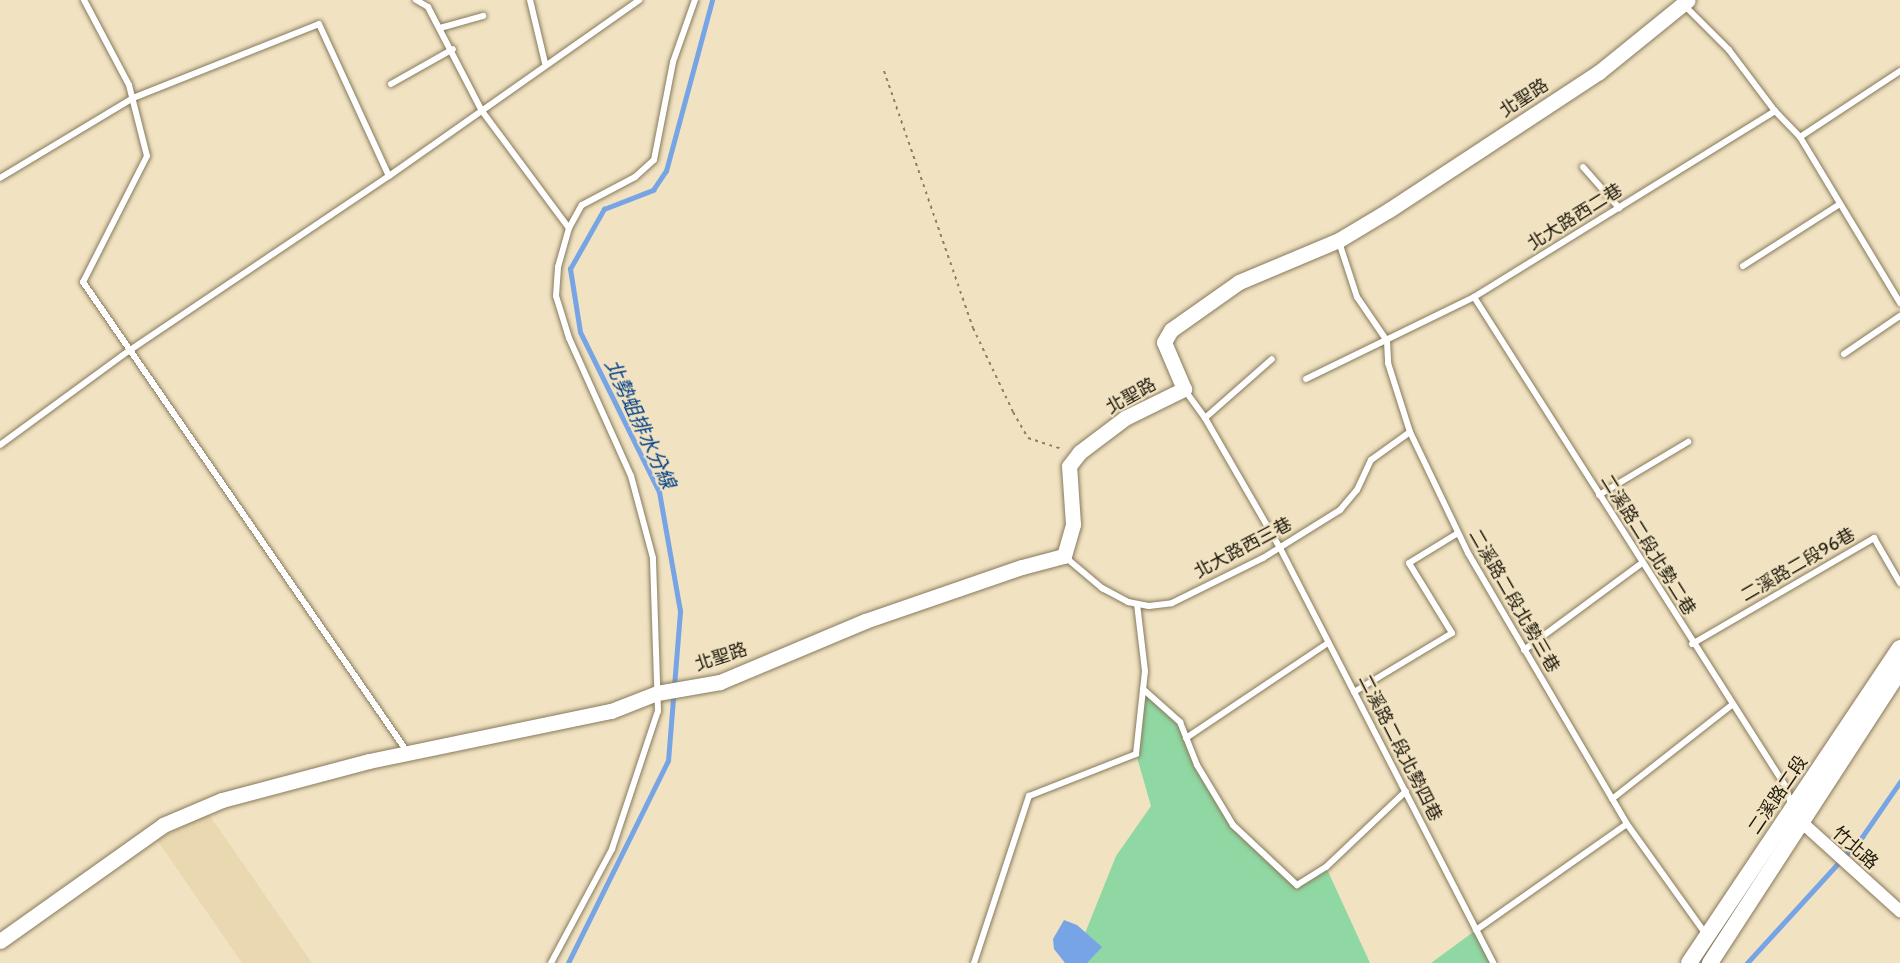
<!DOCTYPE html>
<meta charset="utf-8">
<style>
body{margin:0}
#map{position:relative;width:1900px;height:963px;overflow:hidden;background:#f1e3c2;font-family:Cabin,"Noto Sans TC",sans-serif}
div>[style]{position:absolute}
.built>*{inset:0;background:#e9d8b0}
.green>*{inset:0;background:#90d8a3}
.water>*{inset:0;background:#77a4e4}
.stream>*{height:4.5px;margin:-2.25px;padding:0 2.25px;transform-origin:2.25px;border-radius:2.25px;background:#77a4e4}
.path>*{height:2px;margin-top:-1px;transform-origin:0;background:repeating-linear-gradient(90deg,#898069 0 3px,transparent 0 7.5px)}
.roads{filter:drop-shadow(0 0 2px #877a5c) drop-shadow(0 0 2px #877a5c)}
.service>*{height:6px;margin:-3px;padding:0 3px;transform-origin:3px;border-radius:3px;background:#fff}
.minor>*{height:12px;margin:-6px;padding:0 6px;transform-origin:6px;border-radius:6px;background:#fff}
.tertiary>*{height:15px;margin:-7.5px;padding:0 7.5px;transform-origin:7.5px;border-radius:7.5px;background:#fff}
.secondary>*{height:16px;margin:-8px;padding:0 8px;transform-origin:8px;border-radius:8px;background:#fff}
span{translate:-50% -50%;white-space:nowrap;text-align:center;line-height:1.15;-webkit-text-stroke:4.5px #f1e3c2;paint-order:stroke}
.street-label{font-size:18px;color:#1d180c}
.water-label{font-size:20px;color:#003e88;font-style:italic}
</style>
<div id="map">
<div class="built">
<i style="clip-path:polygon(208px 813px,312px 963px,242px 963px,157px 840px)"></i>
</div>
<div class="green">
<i style="clip-path:polygon(1143px 689px,1180px 722px,1197px 765px,1233px 825px,1297px 885px,1326px 867px,1370px 963px,1073px 963px,1116px 856px,1151px 806px,1136px 754px)"></i>
<i style="clip-path:polygon(1476px 930px,1493px 963px,1431px 963px)"></i>
</div>
<div class="water">
<i style="clip-path:polygon(1064px 920px,1077px 925px,1102px 947px,1087px 963px,1065px 963px,1054px 949px,1053px 939px)"></i>
</div>
<div class="stream">
<i style="left:568px;top:963px;width:225px;rotate:-63.7deg"></i>
<i style="left:668px;top:761px;width:150px;rotate:-85.4deg"></i>
<i style="left:680px;top:611px;width:121px;rotate:-100deg"></i>
<i style="left:659px;top:492px;width:178px;rotate:-116.3deg"></i>
<i style="left:580px;top:332px;width:64px;rotate:-99deg"></i>
<i style="left:570px;top:269px;width:69px;rotate:-60.5deg"></i>
<i style="left:604px;top:209px;width:53px;rotate:-21.2deg"></i>
<i style="left:653px;top:190px;width:23px;rotate:-56deg"></i>
<i style="left:666px;top:171px;width:177px;rotate:-74.9deg"></i>
<i style="left:1747px;top:963px;width:171px;rotate:-47.6deg"></i>
<i style="left:1862px;top:837px;width:67px;rotate:-55.4deg"></i>
</div>
<div class="path">
<i style="left:884px;top:71px;width:272px;rotate:70.9deg"></i>
<i style="left:973px;top:328px;width:93px;rotate:64.5deg"></i>
<i style="left:1013px;top:412px;width:30px;rotate:60deg"></i>
<i style="left:1028px;top:438px;width:36px;rotate:18deg"></i>
</div>
<div class="roads">
<div class="service">
<i style="left:84px;top:0;width:96px;rotate:62.1deg"></i>
<i style="left:129px;top:85px;width:73px;rotate:75.8deg"></i>
<i style="left:147px;top:156px;width:141px;rotate:116.9deg"></i>
<i style="left:83px;top:282px;width:572px;rotate:55.39deg"></i>
<i style="left:416px;top:0;width:14px;rotate:30deg"></i>
<i style="left:428px;top:7px;width:117px;rotate:62.6deg"></i>
<i style="left:482px;top:111px;width:146px;rotate:53.4deg"></i>
<i style="left:530px;top:0;width:65px;rotate:76.6deg"></i>
<i style="left:1683px;top:4px;width:65px;rotate:45deg"></i>
<i style="left:1729px;top:50px;width:76px;rotate:53deg"></i>
<i style="left:1775px;top:111px;width:36px;rotate:46deg"></i>
<i style="left:1800px;top:137px;width:194px;rotate:58.9deg"></i>
<i style="left:440px;top:28px;width:45px;rotate:-15.6deg"></i>
<i style="left:391px;top:84px;width:71px;rotate:-29.4deg"></i>
<i style="left:1800px;top:137px;width:120px;rotate:-33.4deg"></i>
<i style="left:1583px;top:167px;width:55px;rotate:48.7deg"></i>
<i style="left:0;top:178px;width:155px;rotate:-31deg"></i>
<i style="left:133px;top:98px;width:200px;rotate:-21.7deg"></i>
<i style="left:319px;top:24px;width:167px;rotate:65.3deg"></i>
<i style="left:389px;top:176px;width:306px;rotate:-35.1deg"></i>
<i style="left:1339px;top:242px;width:58px;rotate:71.9deg"></i>
<i style="left:1357px;top:297px;width:53px;rotate:55.7deg"></i>
<i style="left:1387px;top:341px;width:22px;rotate:87deg"></i>
<i style="left:1388px;top:363px;width:72px;rotate:72.3deg"></i>
<i style="left:1410px;top:432px;width:134px;rotate:64.4deg"></i>
<i style="left:1468px;top:553px;width:314px;rotate:59.6deg"></i>
<i style="left:1627px;top:824px;width:134px;rotate:54.4deg"></i>
<i style="left:1743px;top:266px;width:115px;rotate:-32.6deg"></i>
<i style="left:1474px;top:297px;width:581px;rotate:57.51deg"></i>
<i style="left:1786px;top:787px;width:19px;rotate:74deg"></i>
<i style="left:1844px;top:354px;width:68px;rotate:-34.2deg"></i>
<i style="left:1306px;top:379px;width:187px;rotate:-26deg"></i>
<i style="left:1474px;top:297px;width:354px;rotate:-31.7deg"></i>
<i style="left:1184px;top:389px;width:36px;rotate:54deg"></i>
<i style="left:1205px;top:418px;width:148px;rotate:60deg"></i>
<i style="left:1279px;top:546px;width:469px;rotate:62.8deg"></i>
<i style="left:1205px;top:418px;width:89px;rotate:-41.4deg"></i>
<i style="left:0;top:445px;width:161px;rotate:-36.2deg"></i>
<i style="left:130px;top:350px;width:312px;rotate:-33.9deg"></i>
<i style="left:1599px;top:495px;width:104px;rotate:-30.8deg"></i>
<i style="left:1064px;top:556px;width:50px;rotate:40.1deg"></i>
<i style="left:1102px;top:588px;width:30px;rotate:28deg"></i>
<i style="left:1128px;top:602px;width:21px;rotate:11deg"></i>
<i style="left:1149px;top:606px;width:23px;rotate:-7deg"></i>
<i style="left:1172px;top:603px;width:102px;rotate:-26.3deg"></i>
<i style="left:1263px;top:558px;width:91px;rotate:-31.9deg"></i>
<i style="left:1340px;top:510px;width:26px;rotate:-50deg"></i>
<i style="left:1357px;top:490px;width:33px;rotate:-65deg"></i>
<i style="left:1371px;top:460px;width:48px;rotate:-35.7deg"></i>
<i style="left:1692px;top:644px;width:211px;rotate:-30.2deg"></i>
<i style="left:1874px;top:538px;width:52px;rotate:60deg"></i>
<i style="left:1524px;top:650px;width:147px;rotate:-36.4deg"></i>
<i style="left:1143px;top:689px;width:50px;rotate:41.7deg"></i>
<i style="left:1180px;top:722px;width:46px;rotate:68.4deg"></i>
<i style="left:1197px;top:765px;width:70px;rotate:59deg"></i>
<i style="left:1233px;top:825px;width:88px;rotate:43.2deg"></i>
<i style="left:1297px;top:885px;width:34px;rotate:-32deg"></i>
<i style="left:1326px;top:867px;width:110px;rotate:-43.5deg"></i>
<i style="left:1354px;top:692px;width:114px;rotate:-31deg"></i>
<i style="left:1452px;top:633px;width:82px;rotate:-121.6deg"></i>
<i style="left:1409px;top:563px;width:57px;rotate:-31.5deg"></i>
<i style="left:1186px;top:738px;width:171px;rotate:-33.8deg"></i>
<i style="left:1612px;top:799px;width:152px;rotate:-38.1deg"></i>
<i style="left:1476px;top:930px;width:184px;rotate:-35.1deg"></i>
<i style="left:551px;top:963px;width:129px;rotate:-61.8deg"></i>
<i style="left:612px;top:849px;width:145px;rotate:-71.6deg"></i>
<i style="left:658px;top:711px;width:153px;rotate:-91.9deg"></i>
<i style="left:653px;top:558px;width:85px;rotate:-105deg"></i>
<i style="left:631px;top:476px;width:151px;rotate:-114.2deg"></i>
<i style="left:569px;top:338px;width:44px;rotate:-107.2deg"></i>
<i style="left:556px;top:296px;width:29px;rotate:-86deg"></i>
<i style="left:558px;top:267px;width:41px;rotate:-74.2deg"></i>
<i style="left:569px;top:228px;width:26px;rotate:-61deg"></i>
<i style="left:582px;top:205px;width:60px;rotate:-27.8deg"></i>
<i style="left:635px;top:177px;width:25px;rotate:-42deg"></i>
<i style="left:654px;top:160px;width:100px;rotate:-79deg"></i>
<i style="left:673px;top:62px;width:66px;rotate:-70.5deg"></i>
<i style="left:974px;top:963px;width:176px;rotate:-71.8deg"></i>
<i style="left:1029px;top:796px;width:115px;rotate:-21.4deg"></i>
<i style="left:1136px;top:754px;width:83px;rotate:-83.8deg"></i>
<i style="left:1145px;top:671px;width:67px;rotate:-96.8deg"></i>
</div>
<div class="minor">
<i style="left:1797px;top:818px;width:139px;rotate:42.1deg"></i>
</div>
<div class="tertiary">
<i style="left:0;top:941px;width:200px;rotate:-35.4deg"></i>
<i style="left:163px;top:825px;width:64px;rotate:-23deg"></i>
<i style="left:222px;top:800px;width:152px;rotate:-14.9deg"></i>
<i style="left:369px;top:761px;width:247px;rotate:-11.7deg"></i>
<i style="left:611px;top:711px;width:49px;rotate:-21.4deg"></i>
<i style="left:657px;top:693px;width:64px;rotate:-9.9deg"></i>
<i style="left:720px;top:682px;width:157px;rotate:-22.8deg"></i>
<i style="left:865px;top:621px;width:166px;rotate:-19deg"></i>
<i style="left:1022px;top:567px;width:43px;rotate:-14.7deg"></i>
<i style="left:1064px;top:556px;width:33px;rotate:-74deg"></i>
<i style="left:1073px;top:524px;width:58px;rotate:-93.9deg"></i>
<i style="left:1069px;top:466px;width:18px;rotate:-52deg"></i>
<i style="left:1080px;top:452px;width:56px;rotate:-37.1deg"></i>
<i style="left:1125px;top:418px;width:66px;rotate:-26.2deg"></i>
<i style="left:1184px;top:389px;width:51px;rotate:-113.1deg"></i>
<i style="left:1164px;top:342px;width:14px;rotate:-60deg"></i>
<i style="left:1171px;top:330px;width:83px;rotate:-35.2deg"></i>
<i style="left:1239px;top:282px;width:108px;rotate:-22.8deg"></i>
<i style="left:1339px;top:240px;width:58px;rotate:-31deg"></i>
<i style="left:1389px;top:210px;width:251px;rotate:-33.3deg"></i>
<i style="left:1599px;top:72px;width:114px;rotate:-39deg"></i>
</div>
<div class="secondary">
<i style="left:1689px;top:963px;width:379px;rotate:-56.2deg"></i>
<i style="left:1710px;top:963px;width:349px;rotate:-57deg"></i>
</div>
</div>
<div class="street-label">
<span style="left:1524px;top:98px;rotate:-33deg">北聖路</span>
<span style="left:1575px;top:217px;rotate:-32deg">北大路西二巷</span>
<span style="left:1131px;top:396px;rotate:-29deg">北聖路</span>
<span style="left:1648px;top:545px;rotate:58deg">二溪路二段北勢二巷</span>
<span style="left:1243px;top:548px;rotate:-28deg">北大路西三巷</span>
<span style="left:1798px;top:565px;rotate:-30deg">二溪路二段96巷</span>
<span style="left:1514px;top:601px;rotate:60deg">二溪路二段北勢三巷</span>
<span style="left:721px;top:657px;rotate:-18deg">北聖路</span>
<span style="left:1400px;top:748px;rotate:63deg">二溪路二段北勢四巷</span>
<span style="left:1778px;top:795px;rotate:-56deg">二溪路二段</span>
<span style="left:1855px;top:848px;rotate:41deg">竹北路</span>
</div>
<div class="water-label">
<span style="left:640px;top:424px;rotate:65deg">北勢蛆排水分線</span>
</div>
</div>
